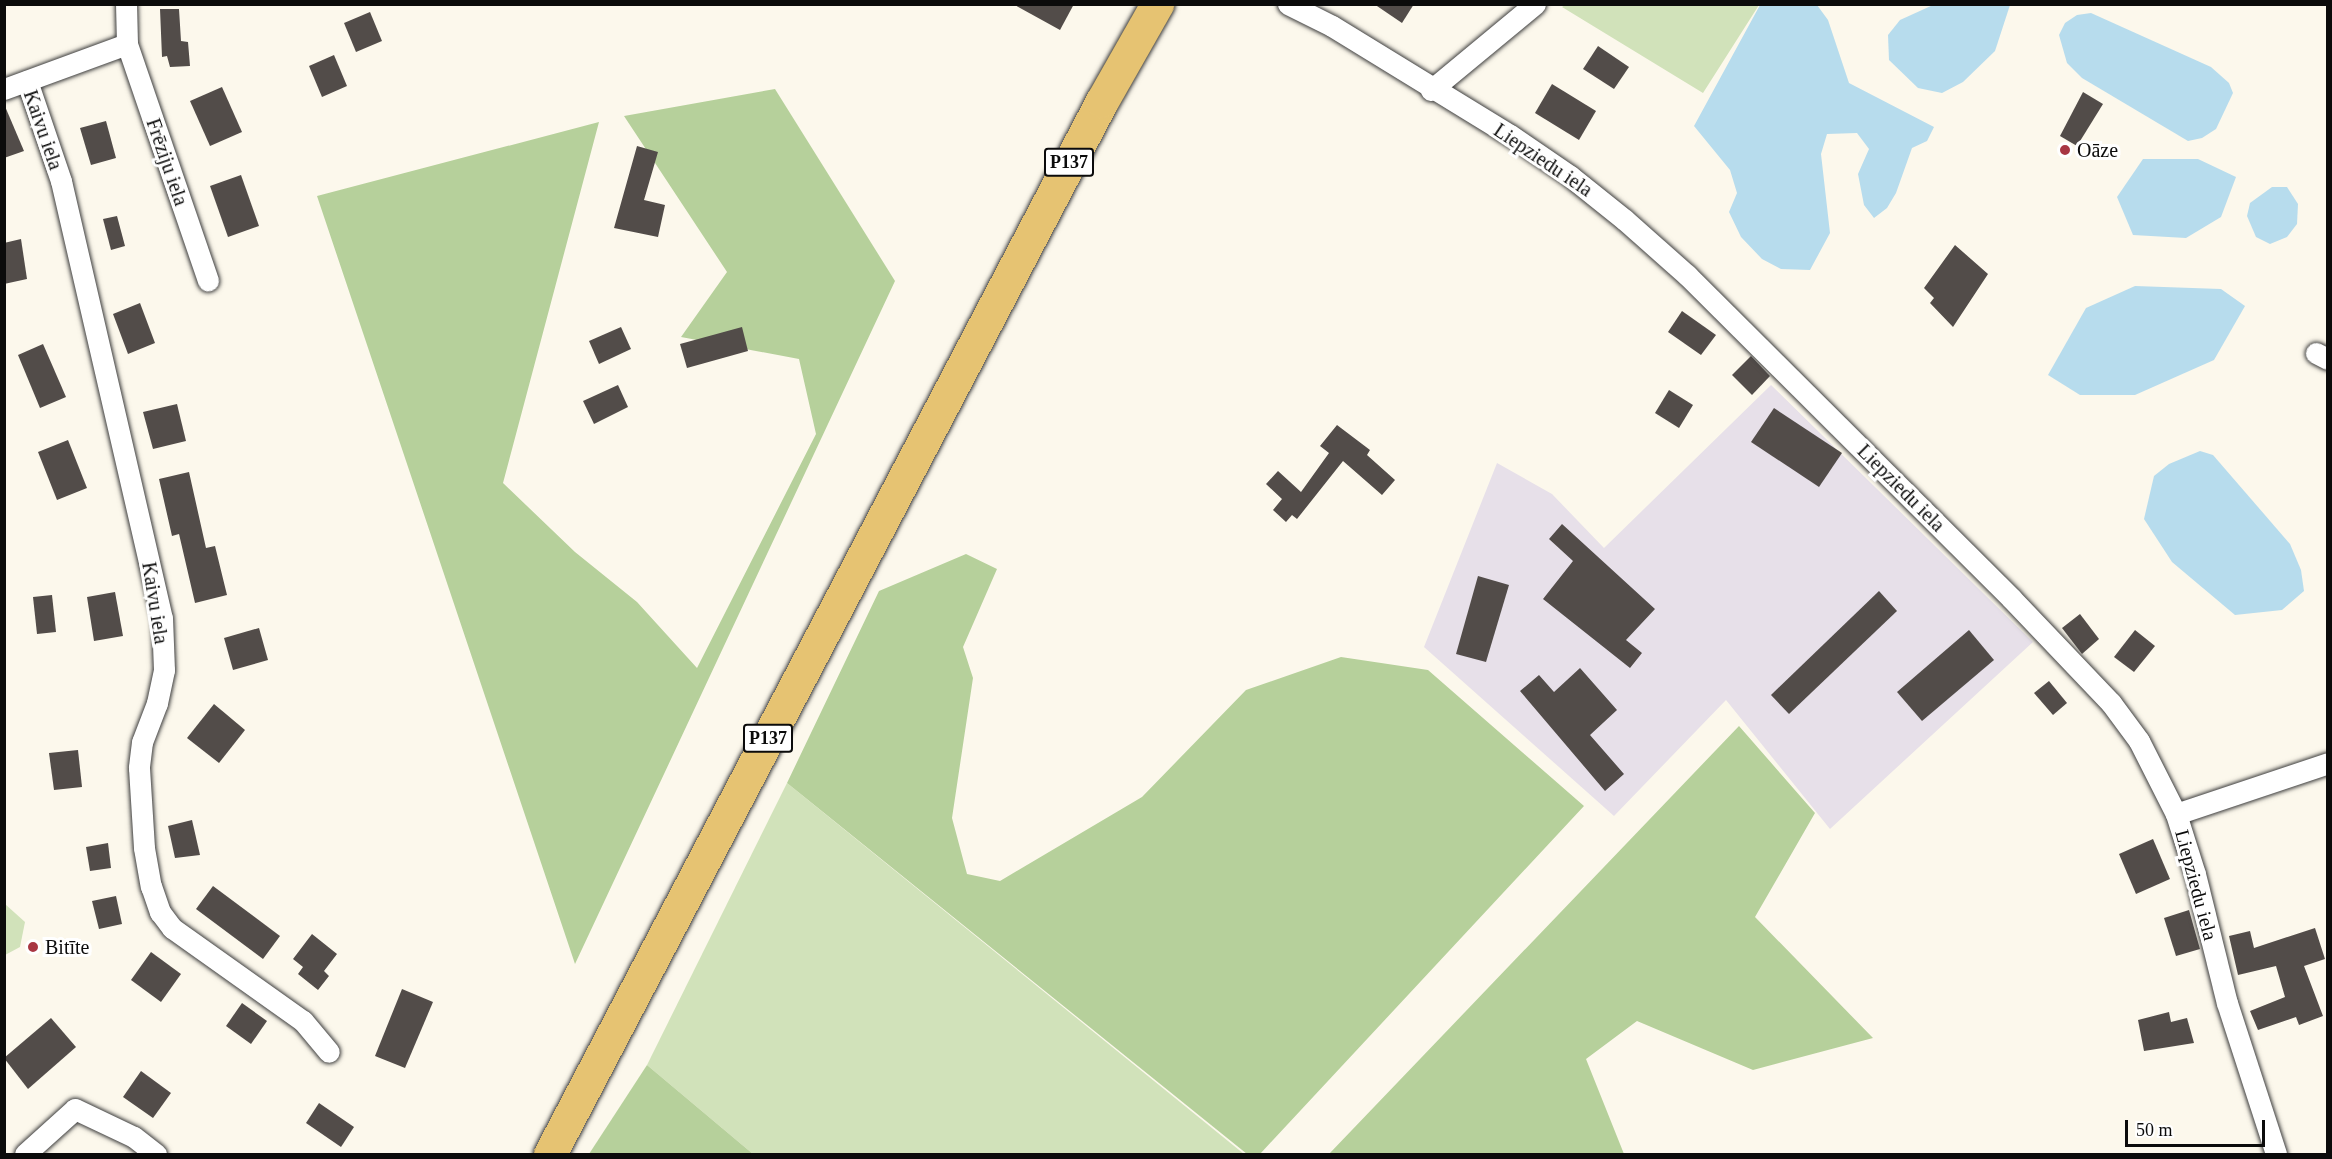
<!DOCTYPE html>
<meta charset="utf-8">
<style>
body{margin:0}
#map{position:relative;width:2332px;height:1159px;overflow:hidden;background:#fcf8ec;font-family:Georgia,serif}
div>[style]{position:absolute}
.industrial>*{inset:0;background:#e7e0e9}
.green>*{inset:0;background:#d1e2ba}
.forest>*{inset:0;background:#b6d09b}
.water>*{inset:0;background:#b7dced}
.building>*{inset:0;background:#524c49}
.roads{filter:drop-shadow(0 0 2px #3e3e3e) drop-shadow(0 0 2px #3e3e3e)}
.minor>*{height:21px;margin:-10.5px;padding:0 10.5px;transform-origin:10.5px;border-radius:10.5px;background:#fff}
.primary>*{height:33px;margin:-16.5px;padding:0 16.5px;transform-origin:16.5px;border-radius:16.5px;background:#e6c372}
.dots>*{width:16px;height:16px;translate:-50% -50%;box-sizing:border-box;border:3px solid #fff;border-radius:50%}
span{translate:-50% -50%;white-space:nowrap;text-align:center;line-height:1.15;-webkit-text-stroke:6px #fff;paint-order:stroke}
.shield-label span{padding:2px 4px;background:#fff;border:2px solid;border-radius:4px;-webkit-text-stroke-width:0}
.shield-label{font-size:18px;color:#0b0b0b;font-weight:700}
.street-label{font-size:20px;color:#0b0b0b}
.poi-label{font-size:20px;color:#0b0b0b}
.left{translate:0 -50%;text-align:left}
.frame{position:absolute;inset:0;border:6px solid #0b0b0b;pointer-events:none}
.scale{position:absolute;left:2125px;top:1120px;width:140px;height:27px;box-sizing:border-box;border:3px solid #0b0b0b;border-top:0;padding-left:8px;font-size:18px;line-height:21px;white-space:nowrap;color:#0b0b0b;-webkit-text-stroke:4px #fff;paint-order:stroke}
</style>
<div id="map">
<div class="industrial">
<i style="clip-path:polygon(1771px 385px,2033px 642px,1830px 829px,1726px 700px,1614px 816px,1424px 647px,1497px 463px,1552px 494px,1604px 548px)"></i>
</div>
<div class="green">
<i style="clip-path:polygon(1565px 5px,1565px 4px,1759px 5px,1703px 93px,1562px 7px)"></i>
<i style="clip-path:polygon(787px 783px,1244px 1154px,753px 1154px,647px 1065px)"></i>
<i style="clip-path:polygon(5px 904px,25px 922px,20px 947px,5px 955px)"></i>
</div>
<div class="forest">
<i style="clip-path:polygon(775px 89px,895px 281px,575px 964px,317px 196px,599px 122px,503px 483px,575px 552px,637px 602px,697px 668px,816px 434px,799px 359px,681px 337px,727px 272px,624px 116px)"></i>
<i style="clip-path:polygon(966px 554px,997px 569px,963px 647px,973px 678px,952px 818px,967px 874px,1000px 881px,1142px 797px,1246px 690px,1341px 657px,1428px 670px,1584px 806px,1260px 1154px,1247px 1154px,787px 783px,879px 591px)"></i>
<i style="clip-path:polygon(1739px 726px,1815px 813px,1755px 917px,1873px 1038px,1753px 1070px,1637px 1021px,1586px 1059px,1624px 1154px,1329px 1154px)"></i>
<i style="clip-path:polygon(647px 1065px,753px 1154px,589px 1154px)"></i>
</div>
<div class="water">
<i style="clip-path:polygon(1817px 5px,1828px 20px,1849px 83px,1934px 127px,1927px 141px,1912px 148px,1896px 193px,1887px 208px,1874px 218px,1864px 205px,1858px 174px,1869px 149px,1857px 133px,1827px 134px,1821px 154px,1830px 233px,1810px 270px,1781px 269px,1762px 259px,1741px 237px,1729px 212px,1737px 193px,1730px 170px,1694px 126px,1760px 5px)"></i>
<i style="clip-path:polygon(1933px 5px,2010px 5px,1995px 51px,1963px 82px,1942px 93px,1918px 88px,1889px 60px,1888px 35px,1900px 20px)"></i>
<i style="clip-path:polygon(2091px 13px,2211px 67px,2229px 83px,2233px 93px,2216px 129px,2202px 138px,2188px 141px,2082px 78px,2067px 63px,2059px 35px,2065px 23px,2077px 15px)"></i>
<i style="clip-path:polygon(2143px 159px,2198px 159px,2236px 177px,2221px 217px,2186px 238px,2133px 235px,2117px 197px)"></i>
<i style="clip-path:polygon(2272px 187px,2287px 187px,2298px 204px,2297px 224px,2287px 237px,2270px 244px,2256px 237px,2247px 216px,2250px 203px)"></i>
<i style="clip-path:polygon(2135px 286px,2221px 289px,2245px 306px,2214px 360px,2135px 395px,2080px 395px,2048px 375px,2086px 308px)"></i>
<i style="clip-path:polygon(2200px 451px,2213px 455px,2290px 544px,2301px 570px,2304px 591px,2282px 610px,2235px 615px,2172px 562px,2144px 519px,2154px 476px,2169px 464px)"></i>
</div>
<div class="building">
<i style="clip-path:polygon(1013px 4px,1074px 4px,1060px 30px)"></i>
<i style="clip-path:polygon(1374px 4px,1414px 4px,1402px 23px)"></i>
<i style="clip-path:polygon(160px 9px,179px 9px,181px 41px,188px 42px,190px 66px,170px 67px,167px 56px,162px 57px)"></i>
<i style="clip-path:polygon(370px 12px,382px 41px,356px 52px,344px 23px)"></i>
<i style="clip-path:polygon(1598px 46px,1629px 67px,1614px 89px,1583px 69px)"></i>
<i style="clip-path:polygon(334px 55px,347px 86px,322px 97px,309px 66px)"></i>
<i style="clip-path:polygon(1552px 84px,1596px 111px,1579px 140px,1535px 113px)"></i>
<i style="clip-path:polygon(222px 87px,242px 132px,210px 146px,190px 101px)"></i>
<i style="clip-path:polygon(2083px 92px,2103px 104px,2077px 146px,2060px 136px)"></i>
<i style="clip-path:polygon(4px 104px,24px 151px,4px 158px)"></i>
<i style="clip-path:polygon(106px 121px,116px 158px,91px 165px,80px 128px)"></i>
<i style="clip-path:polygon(637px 146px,658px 152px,644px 200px,665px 205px,658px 237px,614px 228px)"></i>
<i style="clip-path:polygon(241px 175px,259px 226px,228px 237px,210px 186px)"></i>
<i style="clip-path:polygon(117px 216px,125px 246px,111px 250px,103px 219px)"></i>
<i style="clip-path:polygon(21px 239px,27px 279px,4px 284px,4px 243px)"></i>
<i style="clip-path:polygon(1955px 245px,1988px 274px,1953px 327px,1930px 303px,1934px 298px,1924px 288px)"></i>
<i style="clip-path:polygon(140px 303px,155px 343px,128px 354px,113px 314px)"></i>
<i style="clip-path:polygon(1682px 311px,1716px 335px,1701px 355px,1668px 332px)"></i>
<i style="clip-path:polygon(621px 327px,631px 349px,599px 364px,589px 341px)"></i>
<i style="clip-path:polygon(742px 327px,748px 351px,687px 368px,680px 344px)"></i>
<i style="clip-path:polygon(43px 344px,66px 397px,40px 408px,18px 355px)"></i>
<i style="clip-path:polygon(1751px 356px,1770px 376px,1752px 395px,1732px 375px)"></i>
<i style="clip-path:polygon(618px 385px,628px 407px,594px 424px,583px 401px)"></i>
<i style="clip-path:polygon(1669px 390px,1693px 405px,1679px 428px,1655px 413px)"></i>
<i style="clip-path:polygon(177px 404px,186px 441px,153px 449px,143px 412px)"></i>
<i style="clip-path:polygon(1774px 408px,1842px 453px,1819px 487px,1751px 442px)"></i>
<i style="clip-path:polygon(1337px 425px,1370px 450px,1367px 455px,1395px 480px,1382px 495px,1343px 461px,1297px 519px,1292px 515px,1286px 522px,1273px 510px,1282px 499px,1266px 484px,1278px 471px,1301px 492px,1329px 453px,1320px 446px)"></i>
<i style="clip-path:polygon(68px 440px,87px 488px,57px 500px,38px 452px)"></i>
<i style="clip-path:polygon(189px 472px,206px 548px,215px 546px,227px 595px,195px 603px,179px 534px,172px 536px,159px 479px)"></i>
<i style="clip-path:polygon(1562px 524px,1655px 609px,1626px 640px,1642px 653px,1630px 668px,1543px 599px,1573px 561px,1549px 539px)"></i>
<i style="clip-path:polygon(1478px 576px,1509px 585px,1486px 662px,1456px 654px)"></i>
<i style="clip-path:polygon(1879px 591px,1897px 611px,1789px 714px,1771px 695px)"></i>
<i style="clip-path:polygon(115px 592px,123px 636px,94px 641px,87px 597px)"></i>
<i style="clip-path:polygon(52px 595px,56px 632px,37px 634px,33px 597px)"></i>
<i style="clip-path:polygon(2080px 614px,2099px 639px,2082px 654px,2062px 628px)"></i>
<i style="clip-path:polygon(259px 628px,268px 660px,233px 670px,224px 638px)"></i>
<i style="clip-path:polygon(1969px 630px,1994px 660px,1922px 721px,1897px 692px)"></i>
<i style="clip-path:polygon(2135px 630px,2155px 646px,2134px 672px,2114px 657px)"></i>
<i style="clip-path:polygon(1580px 668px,1617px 710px,1590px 735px,1624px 774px,1605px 791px,1520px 691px,1539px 675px,1554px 692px)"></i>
<i style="clip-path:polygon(2049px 681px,2067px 703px,2053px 715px,2034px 693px)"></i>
<i style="clip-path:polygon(214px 704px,245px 730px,219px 763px,187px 738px)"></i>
<i style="clip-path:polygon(78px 750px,82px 787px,54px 790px,49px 753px)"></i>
<i style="clip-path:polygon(192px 820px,200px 855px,175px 858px,168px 826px)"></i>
<i style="clip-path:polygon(2153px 839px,2170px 879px,2136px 894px,2119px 854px)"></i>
<i style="clip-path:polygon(108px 843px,111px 868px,90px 871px,86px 847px)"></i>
<i style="clip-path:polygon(213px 886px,280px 936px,263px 959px,196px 909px)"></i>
<i style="clip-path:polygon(116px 896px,122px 924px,99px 929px,92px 901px)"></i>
<i style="clip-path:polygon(2189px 910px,2200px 949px,2176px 956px,2164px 918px)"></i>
<i style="clip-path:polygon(2315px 928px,2325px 959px,2304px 966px,2323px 1016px,2299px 1025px,2296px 1017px,2258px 1030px,2250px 1011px,2285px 997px,2276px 966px,2238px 975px,2229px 936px,2250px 931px,2254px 948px)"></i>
<i style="clip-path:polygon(312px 934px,337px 954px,324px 971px,329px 976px,318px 990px,298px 974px,303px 967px,293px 959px)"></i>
<i style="clip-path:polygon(151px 952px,181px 974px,161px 1002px,131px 980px)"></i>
<i style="clip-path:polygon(402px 989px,433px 1002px,405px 1068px,375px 1056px)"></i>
<i style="clip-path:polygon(242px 1003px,267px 1021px,251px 1044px,226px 1026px)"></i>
<i style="clip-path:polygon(2169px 1012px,2171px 1022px,2187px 1018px,2194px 1043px,2144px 1051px,2138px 1020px)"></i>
<i style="clip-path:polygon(51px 1018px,76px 1047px,28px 1089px,4px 1058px)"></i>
<i style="clip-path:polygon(141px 1071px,171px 1093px,153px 1118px,123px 1097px)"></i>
<i style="clip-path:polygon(319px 1103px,354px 1127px,341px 1147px,306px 1123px)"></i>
</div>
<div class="roads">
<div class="minor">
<i style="left:1288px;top:4px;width:49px;rotate:26.6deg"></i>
<i style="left:1332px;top:26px;width:209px;rotate:31.5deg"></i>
<i style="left:1510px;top:135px;width:73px;rotate:34.3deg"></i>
<i style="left:1570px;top:176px;width:70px;rotate:38.7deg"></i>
<i style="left:1625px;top:220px;width:83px;rotate:41.6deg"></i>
<i style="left:1687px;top:275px;width:457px;rotate:44.9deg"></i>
<i style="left:2011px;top:598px;width:145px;rotate:46.4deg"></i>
<i style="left:2111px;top:703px;width:47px;rotate:53.6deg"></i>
<i style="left:2139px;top:741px;width:82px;rotate:63.1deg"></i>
<i style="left:2176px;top:814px;width:63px;rotate:72.4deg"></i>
<i style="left:2195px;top:874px;width:133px;rotate:76.1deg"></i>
<i style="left:2227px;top:1003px;width:159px;rotate:72deg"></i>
<i style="left:127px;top:44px;width:250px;rotate:71.1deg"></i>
<i style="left:27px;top:81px;width:106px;rotate:71.2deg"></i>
<i style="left:61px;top:181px;width:449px;rotate:77deg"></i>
<i style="left:162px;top:618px;width:52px;rotate:87.8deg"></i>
<i style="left:164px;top:670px;width:34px;rotate:102deg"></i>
<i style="left:157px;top:703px;width:42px;rotate:111deg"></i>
<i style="left:142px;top:742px;width:26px;rotate:97deg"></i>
<i style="left:139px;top:768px;width:80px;rotate:86.4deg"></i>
<i style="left:144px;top:848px;width:39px;rotate:80deg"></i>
<i style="left:151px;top:886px;width:28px;rotate:71deg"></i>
<i style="left:160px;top:912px;width:20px;rotate:53deg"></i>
<i style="left:172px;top:928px;width:161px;rotate:35.4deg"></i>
<i style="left:303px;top:1021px;width:40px;rotate:50deg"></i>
<i style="left:4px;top:89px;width:131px;rotate:-20.1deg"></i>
<i style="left:127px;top:44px;width:40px;rotate:-91.4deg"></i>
<i style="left:1431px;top:90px;width:135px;rotate:-39.6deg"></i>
<i style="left:2316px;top:353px;width:13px;rotate:27deg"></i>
<i style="left:2176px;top:814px;width:160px;rotate:-18.5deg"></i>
<i style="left:25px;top:1154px;width:67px;rotate:-42deg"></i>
<i style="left:75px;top:1109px;width:65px;rotate:25.4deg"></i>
<i style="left:134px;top:1137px;width:28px;rotate:38deg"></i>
</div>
<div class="primary">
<i style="left:550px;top:1154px;width:1189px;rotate:-62.34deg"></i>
<i style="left:1102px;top:101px;width:112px;rotate:-60.4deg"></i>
</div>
</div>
<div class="dots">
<i style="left:2065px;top:150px;background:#a83642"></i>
<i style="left:33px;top:947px;background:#a83642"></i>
</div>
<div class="shield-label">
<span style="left:1069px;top:162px">P137</span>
<span style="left:768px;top:738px">P137</span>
</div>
<div class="street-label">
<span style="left:43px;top:130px;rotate:71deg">Kaivu iela</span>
<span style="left:1543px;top:160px;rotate:34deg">Liepziedu iela</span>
<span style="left:167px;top:162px;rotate:71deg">Frēziju iela</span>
<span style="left:1901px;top:488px;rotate:45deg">Liepziedu iela</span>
<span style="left:155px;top:603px;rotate:81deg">Kaivu iela</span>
<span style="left:2196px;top:885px;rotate:75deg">Liepziedu iela</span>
</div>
<div class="poi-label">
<span class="left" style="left:2077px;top:150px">Oāze</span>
<span class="left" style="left:45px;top:947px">Bitīte</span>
</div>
<div class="frame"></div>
<div class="scale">50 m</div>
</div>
